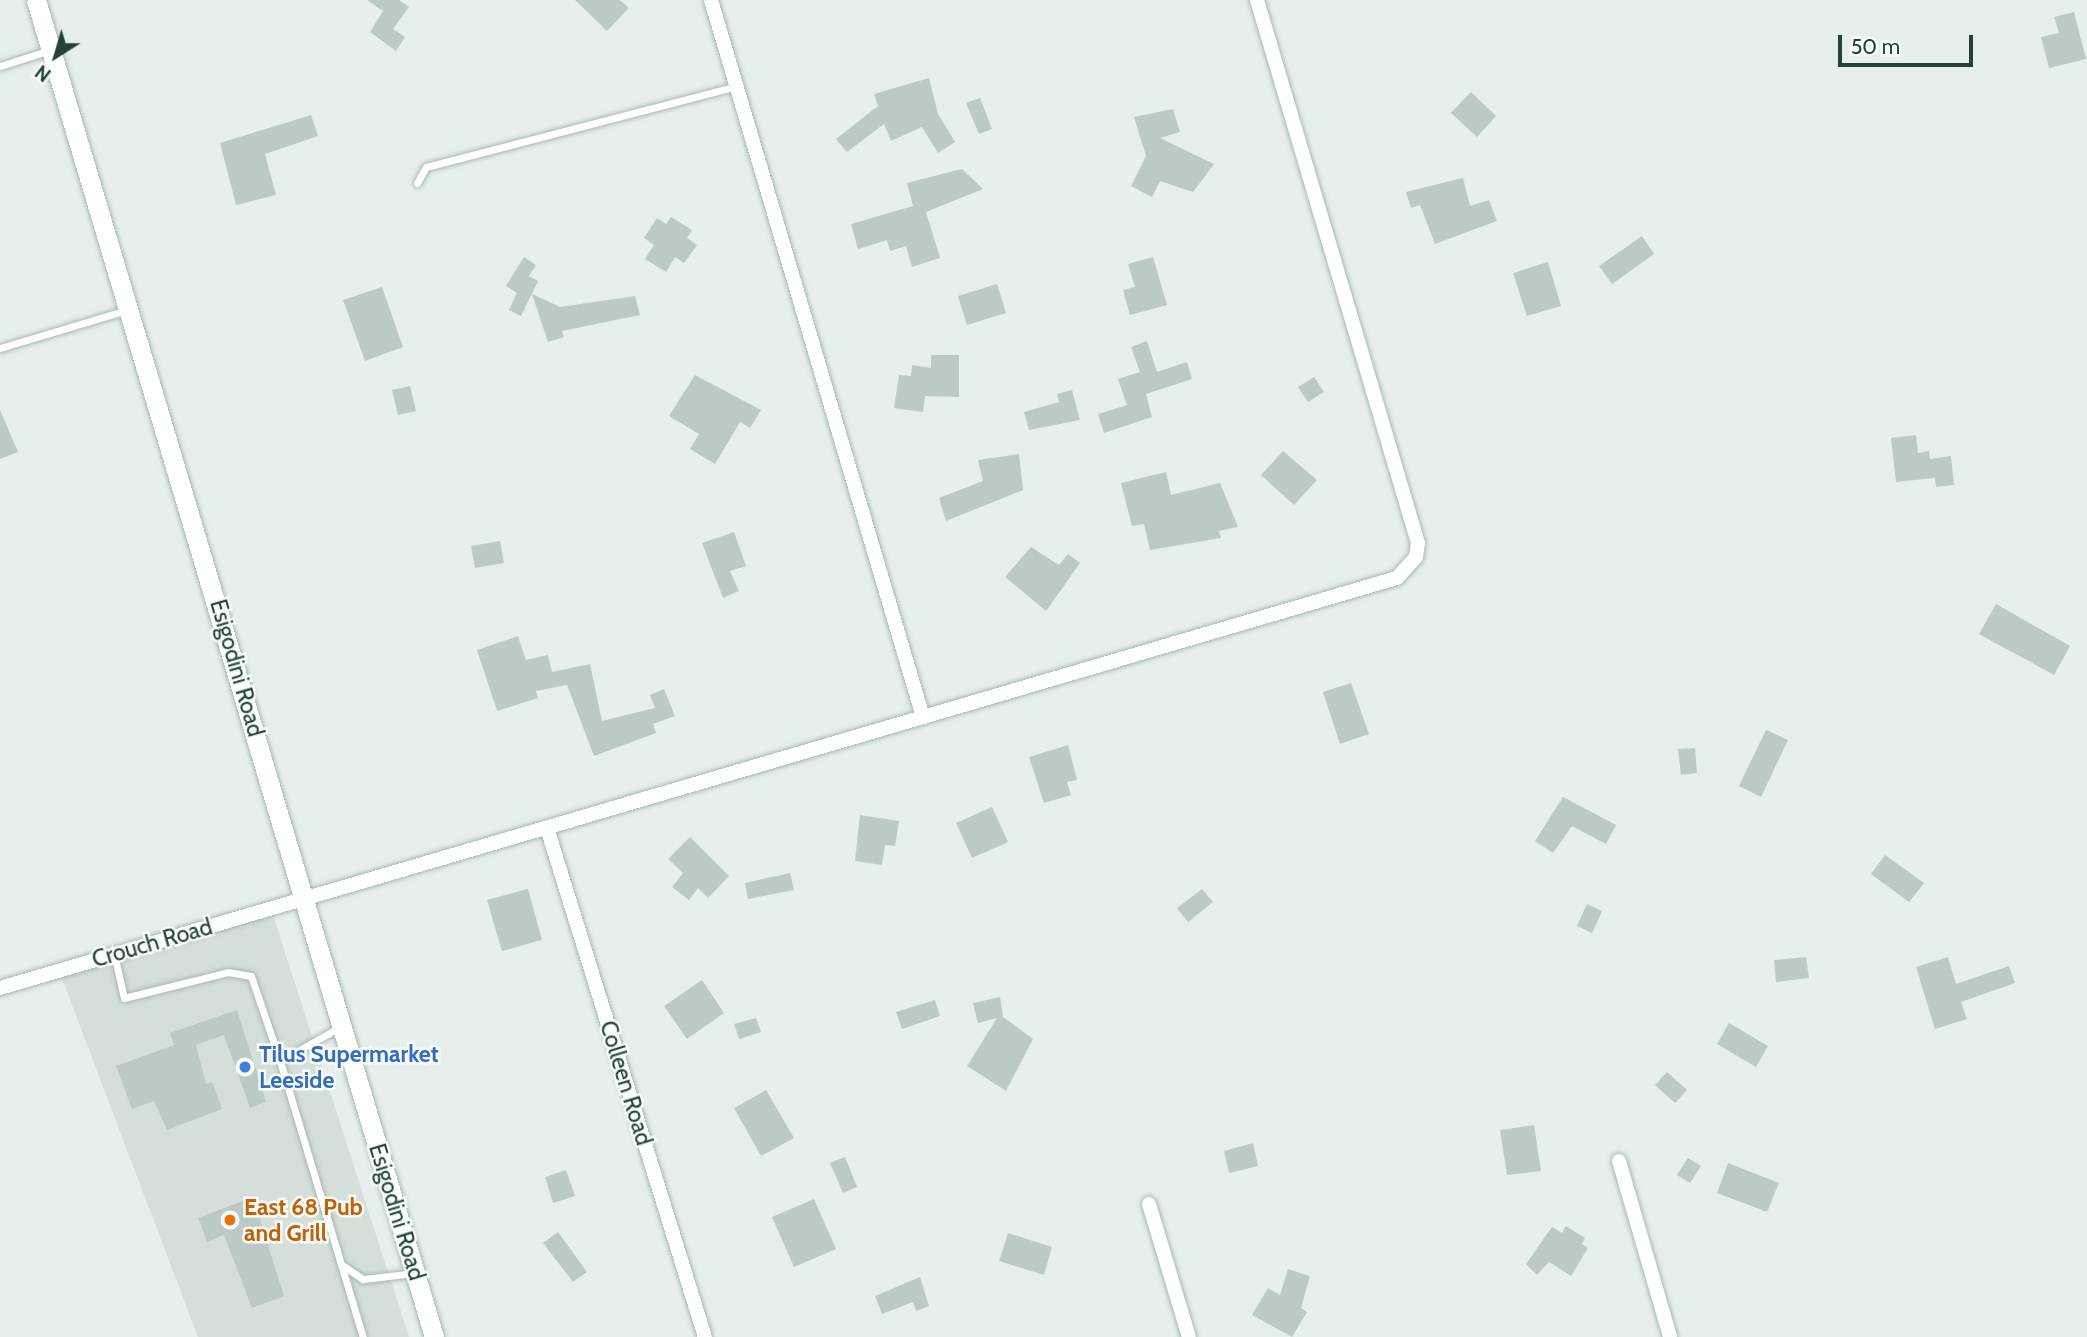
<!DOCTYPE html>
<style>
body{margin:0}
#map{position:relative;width:2087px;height:1337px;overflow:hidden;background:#e6efeb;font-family:Cabin,sans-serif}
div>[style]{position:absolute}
.built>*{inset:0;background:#d4dfda}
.building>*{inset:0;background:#bbcac4}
.roads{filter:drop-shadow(0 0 2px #a8b8b2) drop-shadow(0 0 2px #a8b8b2)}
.lane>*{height:7px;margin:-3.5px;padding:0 3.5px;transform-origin:3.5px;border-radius:3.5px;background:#fff}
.street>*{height:14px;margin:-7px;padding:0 7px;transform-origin:7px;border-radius:7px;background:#fff}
.secondary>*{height:19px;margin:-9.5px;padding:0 9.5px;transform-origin:9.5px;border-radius:9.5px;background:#fff}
.dots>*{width:19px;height:19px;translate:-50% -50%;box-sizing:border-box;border:4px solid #f7fbf9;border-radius:50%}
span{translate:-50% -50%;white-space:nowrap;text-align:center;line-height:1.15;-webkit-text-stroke:5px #f7fbf9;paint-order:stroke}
.street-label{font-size:23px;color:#24423a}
.shop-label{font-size:23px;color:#366cbe;font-weight:700}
.left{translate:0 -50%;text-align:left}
.food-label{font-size:23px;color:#c56008;font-weight:700}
.north{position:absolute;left:21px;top:21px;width:70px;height:70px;-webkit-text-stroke:5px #f7fbf9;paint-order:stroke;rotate:217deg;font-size:19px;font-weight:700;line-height:28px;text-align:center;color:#24423a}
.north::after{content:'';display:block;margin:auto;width:24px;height:32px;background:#24423a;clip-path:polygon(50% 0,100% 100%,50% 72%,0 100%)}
.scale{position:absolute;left:1838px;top:35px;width:135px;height:32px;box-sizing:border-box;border:4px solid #24423a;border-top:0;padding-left:9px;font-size:21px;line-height:24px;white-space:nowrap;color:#24423a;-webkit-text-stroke:5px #f7fbf9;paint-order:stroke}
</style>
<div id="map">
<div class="built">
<i style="clip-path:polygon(273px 915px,409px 1337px,198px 1337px,61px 976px)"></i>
</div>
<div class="building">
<i style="clip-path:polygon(367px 0,399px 0,409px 7px,393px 29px,405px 37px,396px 51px,370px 32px,383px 11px)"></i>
<i style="clip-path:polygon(575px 0,620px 0,629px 8px,607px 31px)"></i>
<i style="clip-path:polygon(2074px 12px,2086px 59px,2049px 68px,2041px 37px,2059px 33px,2054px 17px)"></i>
<i style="clip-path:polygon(929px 78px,938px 114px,955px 142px,938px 153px,922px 127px,891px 141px,884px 124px,847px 152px,836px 139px,878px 106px,874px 94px)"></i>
<i style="clip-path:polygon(1471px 92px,1496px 116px,1477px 137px,1451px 113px)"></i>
<i style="clip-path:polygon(980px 98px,992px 129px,979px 134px,966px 103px)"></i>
<i style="clip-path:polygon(1173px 109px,1180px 132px,1160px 138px,1214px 164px,1193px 192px,1160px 181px,1152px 197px,1131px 186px,1146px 156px,1134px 117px)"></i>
<i style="clip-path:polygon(311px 115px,318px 136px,265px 154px,276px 195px,236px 205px,220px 143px)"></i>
<i style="clip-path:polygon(962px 169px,983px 189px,926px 212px,940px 258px,912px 267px,906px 246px,890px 251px,887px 240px,858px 249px,851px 224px,913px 206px,907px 183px)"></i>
<i style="clip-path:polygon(1463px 178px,1470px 206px,1489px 200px,1497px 221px,1435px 244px,1420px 205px,1411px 208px,1406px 192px)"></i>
<i style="clip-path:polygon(671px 217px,692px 230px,687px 238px,697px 245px,684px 263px,675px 257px,666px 272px,645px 259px,654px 245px,644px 238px,657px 218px,666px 224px)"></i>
<i style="clip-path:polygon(1642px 236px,1654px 254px,1612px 284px,1599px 266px)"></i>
<i style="clip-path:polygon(524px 257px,536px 265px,529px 276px,538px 281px,521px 316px,509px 310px,517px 293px,506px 286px)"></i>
<i style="clip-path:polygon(1153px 257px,1167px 305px,1130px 315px,1123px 290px,1135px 287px,1128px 264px)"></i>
<i style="clip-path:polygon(1548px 262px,1561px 306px,1527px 316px,1513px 273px)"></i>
<i style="clip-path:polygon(997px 284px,1006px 313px,967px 325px,958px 296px)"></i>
<i style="clip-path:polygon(382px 287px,403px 347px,365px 361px,343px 300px)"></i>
<i style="clip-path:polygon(532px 294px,560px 307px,635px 296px,640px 315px,562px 331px,564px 337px,548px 342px)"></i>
<i style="clip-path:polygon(1147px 341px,1157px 372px,1187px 362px,1192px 379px,1146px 394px,1152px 417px,1104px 433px,1098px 414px,1127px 405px,1118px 379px,1140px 372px,1131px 347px)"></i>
<i style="clip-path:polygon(931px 355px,959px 355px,959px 397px,925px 396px,923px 412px,894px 408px,899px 375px,911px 376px,912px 365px,931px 368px)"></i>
<i style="clip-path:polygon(695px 375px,761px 410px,750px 428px,740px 422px,715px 464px,690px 449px,699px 434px,669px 416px)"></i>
<i style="clip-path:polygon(1314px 377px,1324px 392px,1308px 402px,1298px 387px)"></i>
<i style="clip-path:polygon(410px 386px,416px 411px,398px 415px,392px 390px)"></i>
<i style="clip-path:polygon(1072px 390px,1080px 420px,1029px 430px,1024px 412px,1059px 402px,1057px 394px)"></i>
<i style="clip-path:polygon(0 410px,18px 452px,0 459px)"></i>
<i style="clip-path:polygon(1916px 435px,1918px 453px,1929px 451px,1930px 459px,1951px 456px,1954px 485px,1936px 487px,1935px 478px,1896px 482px,1891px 438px)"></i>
<i style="clip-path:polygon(1283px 451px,1317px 480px,1294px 505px,1261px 475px)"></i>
<i style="clip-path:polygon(1019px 454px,1023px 490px,946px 521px,939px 498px,983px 481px,978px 460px)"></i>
<i style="clip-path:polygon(1166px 472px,1171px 495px,1220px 483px,1238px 527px,1219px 531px,1221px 538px,1150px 550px,1144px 524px,1132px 526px,1121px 483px)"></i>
<i style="clip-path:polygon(734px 532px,746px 566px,730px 571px,739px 591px,723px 598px,702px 543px)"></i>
<i style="clip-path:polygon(500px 541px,504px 563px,475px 568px,471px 546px)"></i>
<i style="clip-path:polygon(1031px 547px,1059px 565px,1068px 554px,1080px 563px,1046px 611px,1005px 577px)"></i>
<i style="clip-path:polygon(1996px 604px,2070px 646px,2054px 675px,1979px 634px)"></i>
<i style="clip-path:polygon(518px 636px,526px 660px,548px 655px,552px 672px,590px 664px,602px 721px,655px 708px,650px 695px,664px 689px,675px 716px,653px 724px,656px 733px,594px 756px,567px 685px,536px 691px,538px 698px,497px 711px,477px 650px)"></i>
<i style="clip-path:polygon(1351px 683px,1369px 734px,1340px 744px,1323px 692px)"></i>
<i style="clip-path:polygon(1766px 730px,1788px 740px,1761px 797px,1739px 786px)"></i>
<i style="clip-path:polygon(1068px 745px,1077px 780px,1067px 782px,1071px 795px,1044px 803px,1029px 757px)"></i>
<i style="clip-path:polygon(1695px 748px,1697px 773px,1681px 775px,1678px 749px)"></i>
<i style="clip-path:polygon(1563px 797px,1616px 825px,1606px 844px,1572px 826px,1553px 853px,1535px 841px)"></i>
<i style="clip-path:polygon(992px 807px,1008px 842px,972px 858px,956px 823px)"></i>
<i style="clip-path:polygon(860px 815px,899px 821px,895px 846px,885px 845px,882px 865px,855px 861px)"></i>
<i style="clip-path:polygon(690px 837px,729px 876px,708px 898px,698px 888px,689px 900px,672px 887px,683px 873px,668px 859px)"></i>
<i style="clip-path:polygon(1885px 855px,1924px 883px,1909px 902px,1871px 874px)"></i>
<i style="clip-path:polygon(790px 873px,794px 890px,748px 899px,745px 883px)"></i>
<i style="clip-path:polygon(528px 889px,542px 940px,502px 951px,487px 900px)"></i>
<i style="clip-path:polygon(1202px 889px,1213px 902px,1188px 922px,1177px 908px)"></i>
<i style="clip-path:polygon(1587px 904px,1602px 911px,1592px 933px,1577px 926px)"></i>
<i style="clip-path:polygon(1806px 957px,1809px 978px,1776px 982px,1774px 960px)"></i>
<i style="clip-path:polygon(1948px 957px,1956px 984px,2009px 966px,2015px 983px,1961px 1002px,1967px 1019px,1935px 1029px,1916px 967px)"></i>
<i style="clip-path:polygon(702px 980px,724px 1013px,687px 1039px,664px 1006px)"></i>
<i style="clip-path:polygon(1000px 997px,1003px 1017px,1033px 1039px,1006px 1091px,967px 1066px,997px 1018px,978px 1023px,973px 1003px)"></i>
<i style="clip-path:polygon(935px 1000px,940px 1016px,902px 1029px,896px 1012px)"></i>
<i style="clip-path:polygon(237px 1010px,266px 1102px,250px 1108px,224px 1035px,196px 1045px,206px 1084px,212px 1082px,222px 1109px,167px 1130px,154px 1101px,132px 1109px,116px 1066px,174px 1045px,170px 1033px)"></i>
<i style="clip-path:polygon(756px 1018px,761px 1032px,739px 1039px,734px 1024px)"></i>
<i style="clip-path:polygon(1729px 1023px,1768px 1046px,1756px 1067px,1717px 1044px)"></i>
<i style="clip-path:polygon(1667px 1072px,1687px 1090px,1675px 1103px,1655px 1085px)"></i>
<i style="clip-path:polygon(766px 1090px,794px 1138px,761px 1156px,734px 1108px)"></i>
<i style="clip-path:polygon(1534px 1125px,1541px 1171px,1507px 1175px,1500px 1130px)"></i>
<i style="clip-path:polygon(1253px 1143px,1258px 1166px,1229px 1173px,1224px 1151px)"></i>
<i style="clip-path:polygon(845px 1157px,857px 1187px,843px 1193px,830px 1163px)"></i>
<i style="clip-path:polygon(1688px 1158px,1701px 1166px,1690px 1183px,1677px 1175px)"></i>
<i style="clip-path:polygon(1728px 1163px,1779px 1183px,1767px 1212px,1717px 1193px)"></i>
<i style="clip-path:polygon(566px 1170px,575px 1196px,553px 1203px,545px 1177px)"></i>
<i style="clip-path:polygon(253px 1197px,284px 1296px,252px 1308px,224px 1235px,207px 1242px,198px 1218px)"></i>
<i style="clip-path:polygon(814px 1199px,836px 1249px,794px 1267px,772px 1217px)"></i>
<i style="clip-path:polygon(1566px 1226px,1585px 1238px,1582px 1244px,1588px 1248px,1571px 1276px,1549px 1262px,1537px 1275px,1526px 1264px,1552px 1227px,1562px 1233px)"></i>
<i style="clip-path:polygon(558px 1232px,587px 1272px,573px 1282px,543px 1243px)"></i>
<i style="clip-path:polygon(1008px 1233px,1052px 1247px,1044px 1275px,999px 1261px)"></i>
<i style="clip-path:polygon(1288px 1269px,1310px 1276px,1301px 1308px,1307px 1312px,1292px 1337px,1252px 1315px,1268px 1288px,1280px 1295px)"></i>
<i style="clip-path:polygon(920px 1277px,929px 1306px,916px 1311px,913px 1302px,882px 1314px,875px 1296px)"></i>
</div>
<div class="roads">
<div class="lane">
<i style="left:0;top:66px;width:52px;rotate:-17.7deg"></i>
<i style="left:417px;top:183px;width:18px;rotate:-61deg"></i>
<i style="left:426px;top:167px;width:320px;rotate:-14.6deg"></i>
<i style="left:0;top:348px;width:133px;rotate:-16.7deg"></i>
<i style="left:114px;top:954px;width:45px;rotate:77.2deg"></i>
<i style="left:124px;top:998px;width:107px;rotate:-14deg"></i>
<i style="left:228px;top:972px;width:23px;rotate:10deg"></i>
<i style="left:251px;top:976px;width:90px;rotate:71.2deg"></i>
<i style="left:340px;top:1027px;width:69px;rotate:150.5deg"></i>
<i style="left:280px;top:1061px;width:288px;rotate:73.3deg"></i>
<i style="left:342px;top:1265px;width:25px;rotate:34deg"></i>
<i style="left:363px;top:1279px;width:51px;rotate:-6.7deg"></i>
</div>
<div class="street">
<i style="left:711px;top:0;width:748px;rotate:73.53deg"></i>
<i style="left:547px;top:828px;width:533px;rotate:72.76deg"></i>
<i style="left:0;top:988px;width:1456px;rotate:-16.36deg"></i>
<i style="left:1397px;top:578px;width:28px;rotate:-48deg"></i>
<i style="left:1416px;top:557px;width:14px;rotate:-82deg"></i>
<i style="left:1418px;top:543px;width:566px;rotate:-106.52deg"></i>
<i style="left:1619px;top:1161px;width:183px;rotate:73.8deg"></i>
<i style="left:1149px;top:1204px;width:139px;rotate:73.3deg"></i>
</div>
<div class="secondary">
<i style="left:36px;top:0;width:1395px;rotate:73.42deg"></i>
</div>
</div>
<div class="dots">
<i style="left:245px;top:1067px;background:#3f7fe0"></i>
<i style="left:230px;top:1220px;background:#e8710a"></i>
</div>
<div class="street-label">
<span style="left:237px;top:668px;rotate:74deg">Esigodini Road</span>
<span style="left:152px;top:943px;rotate:-16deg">Crouch Road</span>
<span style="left:626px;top:1083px;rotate:73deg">Colleen Road</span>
<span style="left:397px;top:1212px;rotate:73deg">Esigodini Road</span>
</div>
<div class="shop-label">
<span class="left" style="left:259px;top:1067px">Tilus Supermarket<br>Leeside</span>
</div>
<div class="food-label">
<span class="left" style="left:244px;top:1220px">East 68 Pub<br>and Grill</span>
</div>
<div class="north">N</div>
<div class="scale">50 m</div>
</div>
